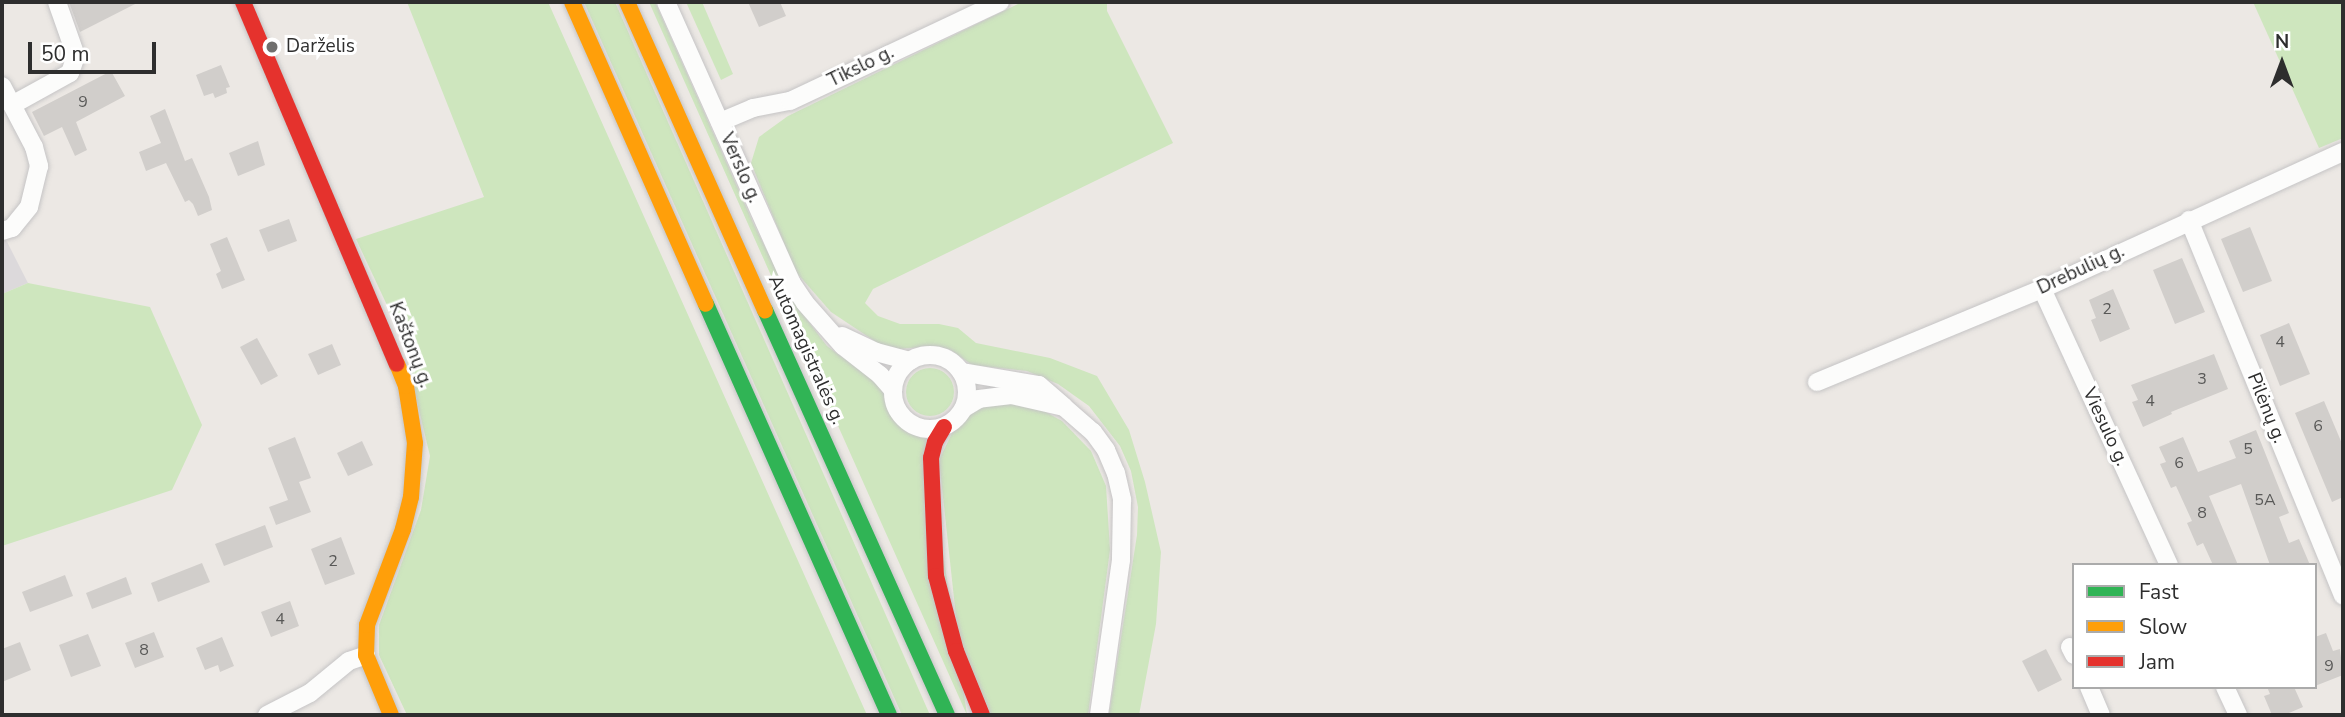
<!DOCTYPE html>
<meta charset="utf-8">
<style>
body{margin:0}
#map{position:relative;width:2345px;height:717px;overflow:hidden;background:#ece8e4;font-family:"Nunito Sans",sans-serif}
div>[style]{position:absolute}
.industrial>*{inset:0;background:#dcd9db}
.green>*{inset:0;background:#cee6be}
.round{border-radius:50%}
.building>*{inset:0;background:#d1cecb}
.roads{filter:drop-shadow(0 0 2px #c5c4c5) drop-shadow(0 0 2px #c5c4c5)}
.street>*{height:18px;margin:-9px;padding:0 9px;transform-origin:9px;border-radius:9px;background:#fcfcfb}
.street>.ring{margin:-9px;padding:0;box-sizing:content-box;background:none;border:18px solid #fcfcfb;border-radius:50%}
.fast>*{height:16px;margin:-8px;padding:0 8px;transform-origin:8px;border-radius:8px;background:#30b455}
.slow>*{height:16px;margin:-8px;padding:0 8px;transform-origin:8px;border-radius:8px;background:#ff9f0a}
.jam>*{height:16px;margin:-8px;padding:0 8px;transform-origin:8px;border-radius:8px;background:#e5322d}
.dots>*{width:19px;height:19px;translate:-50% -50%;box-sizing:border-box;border:4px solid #fff;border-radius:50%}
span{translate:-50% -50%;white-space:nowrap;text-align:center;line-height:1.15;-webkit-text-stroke:6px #fff;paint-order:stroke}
.number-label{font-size:16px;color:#585857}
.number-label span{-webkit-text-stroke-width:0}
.poi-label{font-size:19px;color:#2e2e2e}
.left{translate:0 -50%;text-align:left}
.street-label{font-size:19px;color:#2e2e2e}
.frame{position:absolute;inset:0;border:4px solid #2e2e2e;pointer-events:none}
.legend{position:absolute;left:2072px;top:563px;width:245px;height:126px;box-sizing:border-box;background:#fff;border:2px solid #ababab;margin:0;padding:9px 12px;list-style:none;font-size:21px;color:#2e2e2e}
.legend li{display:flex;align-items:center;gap:14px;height:35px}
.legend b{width:35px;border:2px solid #ababab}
.north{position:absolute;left:2247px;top:28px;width:70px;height:70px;-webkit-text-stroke:5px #fff;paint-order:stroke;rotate:0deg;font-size:19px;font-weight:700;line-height:28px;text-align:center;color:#2e2e2e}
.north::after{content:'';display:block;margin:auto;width:24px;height:32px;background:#2e2e2e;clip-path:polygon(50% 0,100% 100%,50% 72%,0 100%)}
.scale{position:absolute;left:28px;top:42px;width:128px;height:32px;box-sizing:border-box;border:4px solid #2e2e2e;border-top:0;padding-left:9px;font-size:21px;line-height:24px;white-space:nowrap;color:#2e2e2e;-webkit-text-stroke:5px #fff;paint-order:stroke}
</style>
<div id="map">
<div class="industrial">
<i style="clip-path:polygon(2px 232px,28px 283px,2px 294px)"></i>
</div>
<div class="green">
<i style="clip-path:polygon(407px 2px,548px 2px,867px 715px,407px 715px,379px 655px,379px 625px,421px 510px,430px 456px,401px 335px,356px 239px,484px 197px)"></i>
<i style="clip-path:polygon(584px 2px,615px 2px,930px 715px,902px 715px)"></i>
<i style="clip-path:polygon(649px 2px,655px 2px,755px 227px,792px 300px,827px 346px,880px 385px,896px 421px,905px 431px,926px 438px,967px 715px)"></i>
<i style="clip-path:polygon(686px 2px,702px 2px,733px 74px,721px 80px)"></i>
<i style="clip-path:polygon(1022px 2px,1107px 2px,1107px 11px,1173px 143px,873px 289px,865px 303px,878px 316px,900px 324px,939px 324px,958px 328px,976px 343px,1050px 358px,1097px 376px,1129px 430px,1145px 482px,1161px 552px,1156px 624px,1139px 715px,1109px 715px,1137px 535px,1138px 507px,1131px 471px,1120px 446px,1089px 406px,1058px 384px,1027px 371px,972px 365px,951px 350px,934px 346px,899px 349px,879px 344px,831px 312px,796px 272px,751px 163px,759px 137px,788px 116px)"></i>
<i style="clip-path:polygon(2253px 2px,2343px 2px,2343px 138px,2319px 148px)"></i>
<i style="clip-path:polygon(28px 283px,150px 307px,202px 425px,172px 490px,2px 546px,2px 294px)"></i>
<i class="round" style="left:906px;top:368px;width:48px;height:48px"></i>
<i style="clip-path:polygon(1000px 400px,1044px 411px,1062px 421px,1091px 451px,1106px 486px,1110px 550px,1088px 715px,991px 715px,958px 635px,939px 460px,956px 425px,974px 410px)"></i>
</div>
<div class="building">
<i style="clip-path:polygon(69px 2px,139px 2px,80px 32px)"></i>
<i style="clip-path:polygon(748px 2px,780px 2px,786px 16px,759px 27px)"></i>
<i style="clip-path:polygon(221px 65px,230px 87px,226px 88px,227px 93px,215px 98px,213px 93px,204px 96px,196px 75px)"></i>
<i style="clip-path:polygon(111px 71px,125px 96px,76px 122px,87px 150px,75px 156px,62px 127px,44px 136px,32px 112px)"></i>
<i style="clip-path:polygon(165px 109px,185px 161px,192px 158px,209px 197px,212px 210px,198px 216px,193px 204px,189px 200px,185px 202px,166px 163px,146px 171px,139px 152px,161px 143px,150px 116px)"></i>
<i style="clip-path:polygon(258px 141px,265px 165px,238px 176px,229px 153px)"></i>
<i style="clip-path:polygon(289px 219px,297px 241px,268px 252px,259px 230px)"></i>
<i style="clip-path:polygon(2250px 227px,2272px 281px,2243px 292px,2221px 239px)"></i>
<i style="clip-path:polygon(227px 237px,245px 280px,222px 289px,216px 274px,221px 271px,210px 244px)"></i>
<i style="clip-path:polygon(2182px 258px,2205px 312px,2175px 324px,2153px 270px)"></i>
<i style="clip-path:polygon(2113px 289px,2130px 329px,2100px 342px,2091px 320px,2096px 318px,2089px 300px)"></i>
<i style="clip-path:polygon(2289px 323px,2310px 374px,2280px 386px,2260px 335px)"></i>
<i style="clip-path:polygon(257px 338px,278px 376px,261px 385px,240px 347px)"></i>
<i style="clip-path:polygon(332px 344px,341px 365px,318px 375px,308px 354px)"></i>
<i style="clip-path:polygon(2214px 354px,2228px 389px,2171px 412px,2172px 414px,2143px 427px,2132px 402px,2138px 400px,2131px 385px)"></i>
<i style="clip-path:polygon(2324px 401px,2343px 446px,2343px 497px,2332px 502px,2295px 413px)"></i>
<i style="clip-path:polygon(2256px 430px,2289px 513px,2279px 517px,2289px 543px,2299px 539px,2310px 565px,2270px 565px,2241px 484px,2209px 496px,2238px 565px,2213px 565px,2203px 543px,2197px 546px,2187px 523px,2192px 521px,2176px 486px,2171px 488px,2160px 464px,2166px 462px,2159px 447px,2183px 437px,2198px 472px,2236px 458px,2229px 441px)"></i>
<i style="clip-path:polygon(295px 437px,311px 478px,299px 482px,311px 512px,276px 525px,269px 507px,288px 500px,268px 448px)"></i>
<i style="clip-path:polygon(362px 441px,373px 465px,348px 476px,337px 453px)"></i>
<i style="clip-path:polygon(265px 525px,273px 547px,224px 566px,215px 544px)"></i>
<i style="clip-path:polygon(341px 537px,355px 574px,325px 585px,311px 549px)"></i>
<i style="clip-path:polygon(202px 563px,210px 582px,158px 602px,151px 583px)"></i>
<i style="clip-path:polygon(65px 575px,73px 596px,30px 612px,22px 592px)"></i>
<i style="clip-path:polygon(126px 577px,132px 594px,92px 609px,86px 593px)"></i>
<i style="clip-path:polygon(290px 601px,299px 626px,271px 637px,261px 612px)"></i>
<i style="clip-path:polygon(154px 632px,164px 657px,135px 668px,125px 643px)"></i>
<i style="clip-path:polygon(2326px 633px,2333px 651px,2340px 649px,2343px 675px,2315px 686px,2315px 637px)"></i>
<i style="clip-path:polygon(88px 634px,101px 666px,71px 677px,59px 645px)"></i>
<i style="clip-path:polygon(222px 637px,234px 666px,220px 672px,218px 665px,205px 670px,196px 648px)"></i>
<i style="clip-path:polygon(20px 642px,31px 670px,2px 682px,2px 649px)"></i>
<i style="clip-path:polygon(2046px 649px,2062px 680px,2038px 692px,2022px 661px)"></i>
<i style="clip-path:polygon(2267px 687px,2294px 687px,2303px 707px,2284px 715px,2272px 715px,2264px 696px,2270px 694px)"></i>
</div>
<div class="roads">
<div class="street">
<i style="left:666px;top:2px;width:307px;rotate:65.9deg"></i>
<i style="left:791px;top:282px;width:25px;rotate:56deg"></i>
<i style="left:805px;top:303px;width:57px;rotate:48.5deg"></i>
<i style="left:843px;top:346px;width:47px;rotate:38.1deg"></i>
<i style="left:880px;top:375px;width:20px;rotate:49deg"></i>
<i style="left:2px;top:86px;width:69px;rotate:62.3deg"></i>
<i style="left:34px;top:147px;width:20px;rotate:75deg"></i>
<i style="left:39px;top:166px;width:42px;rotate:103.7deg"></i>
<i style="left:29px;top:207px;width:27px;rotate:129deg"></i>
<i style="left:12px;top:228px;width:10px;rotate:163deg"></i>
<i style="left:12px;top:105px;width:66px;rotate:-28.9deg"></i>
<i style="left:70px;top:73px;width:18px;rotate:-71deg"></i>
<i style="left:76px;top:56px;width:57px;rotate:-109.4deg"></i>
<i style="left:720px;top:122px;width:36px;rotate:-23deg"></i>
<i style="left:753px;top:108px;width:38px;rotate:-11deg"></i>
<i style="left:790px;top:101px;width:232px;rotate:-25.2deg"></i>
<i style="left:2189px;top:220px;width:406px;rotate:67.7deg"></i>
<i style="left:2042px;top:289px;width:304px;rotate:65.3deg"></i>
<i style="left:842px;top:336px;width:38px;rotate:25deg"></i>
<i style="left:876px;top:352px;width:35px;rotate:15deg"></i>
<i class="ring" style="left:893px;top:355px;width:56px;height:56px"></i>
<i style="left:961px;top:372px;width:79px;rotate:9.5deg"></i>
<i style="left:1039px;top:385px;width:33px;rotate:41deg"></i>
<i style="left:1064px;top:407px;width:54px;rotate:-167.2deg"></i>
<i style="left:1011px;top:395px;width:32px;rotate:173deg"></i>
<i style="left:979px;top:399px;width:17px;rotate:149deg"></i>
<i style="left:1817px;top:382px;width:243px;rotate:-22.5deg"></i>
<i style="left:2042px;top:289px;width:331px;rotate:-24.5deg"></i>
<i style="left:1064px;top:407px;width:38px;rotate:41deg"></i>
<i style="left:1093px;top:432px;width:22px;rotate:54deg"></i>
<i style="left:1106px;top:450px;width:25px;rotate:67deg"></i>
<i style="left:1116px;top:473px;width:28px;rotate:77deg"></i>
<i style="left:1122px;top:500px;width:60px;rotate:91deg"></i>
<i style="left:1121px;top:560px;width:157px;rotate:98.1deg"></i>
<i style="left:2070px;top:647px;width:9px;rotate:63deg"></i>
<i style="left:2089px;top:687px;width:30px;rotate:67deg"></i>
<i style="left:2225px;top:687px;width:31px;rotate:65deg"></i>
<i style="left:267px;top:715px;width:48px;rotate:-27.1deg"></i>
<i style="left:310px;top:693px;width:50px;rotate:-39.4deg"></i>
<i style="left:349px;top:661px;width:18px;rotate:-19deg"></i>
</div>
<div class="fast">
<i style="left:706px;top:304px;width:450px;rotate:66deg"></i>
<i style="left:765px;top:310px;width:444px;rotate:65.8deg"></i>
</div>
<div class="slow">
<i style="left:572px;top:2px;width:330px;rotate:66.1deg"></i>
<i style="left:627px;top:2px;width:338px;rotate:65.9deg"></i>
<i style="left:391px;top:715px;width:65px;rotate:-112.6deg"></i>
<i style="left:366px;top:655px;width:30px;rotate:-88deg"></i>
<i style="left:367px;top:625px;width:103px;rotate:-69.4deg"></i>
<i style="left:403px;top:529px;width:33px;rotate:-76deg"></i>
<i style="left:411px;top:497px;width:54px;rotate:-85.8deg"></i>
<i style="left:415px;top:443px;width:58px;rotate:-99deg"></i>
<i style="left:406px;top:386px;width:24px;rotate:-112deg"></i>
</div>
<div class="jam">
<i style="left:243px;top:2px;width:393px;rotate:67deg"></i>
<i style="left:944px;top:427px;width:17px;rotate:121deg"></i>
<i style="left:935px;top:442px;width:16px;rotate:104deg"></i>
<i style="left:931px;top:458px;width:118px;rotate:87.6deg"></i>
<i style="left:936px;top:576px;width:78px;rotate:75.1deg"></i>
<i style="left:956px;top:651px;width:69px;rotate:67.9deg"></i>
</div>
</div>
<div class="dots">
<i style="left:272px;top:47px;background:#706f6e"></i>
</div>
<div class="number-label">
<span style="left:83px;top:102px">9</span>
<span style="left:2107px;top:309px">2</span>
<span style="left:2280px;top:342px">4</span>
<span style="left:2202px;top:379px">3</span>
<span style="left:2150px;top:401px">4</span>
<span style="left:2318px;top:426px">6</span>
<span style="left:2248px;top:449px">5</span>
<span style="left:2179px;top:463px">6</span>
<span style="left:2265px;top:500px">5A</span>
<span style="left:2202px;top:513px">8</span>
<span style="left:333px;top:561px">2</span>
<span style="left:280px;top:619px">4</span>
<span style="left:144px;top:650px">8</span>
<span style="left:2329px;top:666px">9</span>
</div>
<div class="poi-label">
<span class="left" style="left:286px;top:47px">Darželis</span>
</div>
<div class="street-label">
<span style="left:861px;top:67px;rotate:-26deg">Tikslo g.</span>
<span style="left:740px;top:168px;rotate:66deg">Verslo g.</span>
<span style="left:2081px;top:270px;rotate:-25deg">Drebulių g.</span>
<span style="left:410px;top:345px;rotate:69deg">Kaštonų g.</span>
<span style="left:806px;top:350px;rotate:66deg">Automagistralės g.</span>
<span style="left:2266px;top:408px;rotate:68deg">Pilėnų g.</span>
<span style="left:2105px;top:427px;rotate:65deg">Viesulo g.</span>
</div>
<div class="frame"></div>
<ul class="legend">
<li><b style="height:9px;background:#30b455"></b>Fast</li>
<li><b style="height:9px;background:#ff9f0a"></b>Slow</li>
<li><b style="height:9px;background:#e5322d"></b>Jam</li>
</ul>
<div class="north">N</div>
<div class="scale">50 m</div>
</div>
